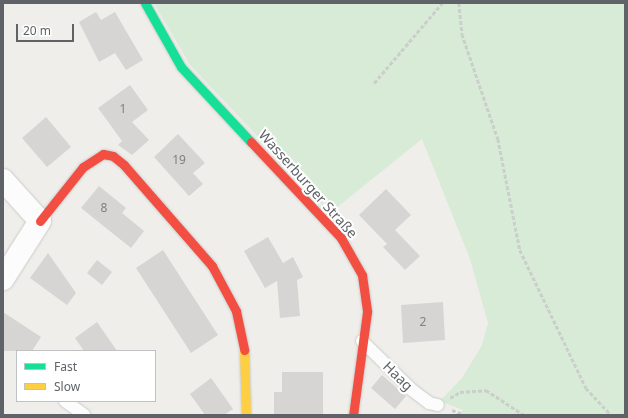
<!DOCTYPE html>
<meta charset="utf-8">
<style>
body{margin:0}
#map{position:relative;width:628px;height:418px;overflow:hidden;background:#efeeea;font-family:"Noto Sans",sans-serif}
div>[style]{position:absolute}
.green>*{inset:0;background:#d8ebd6}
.building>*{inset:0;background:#d6d5d3}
.path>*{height:2.5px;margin-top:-1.25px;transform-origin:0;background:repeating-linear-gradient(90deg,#cacfcc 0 4px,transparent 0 6px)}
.roads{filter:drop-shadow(0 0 1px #cbcccc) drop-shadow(0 0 1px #cbcccc)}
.lane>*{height:12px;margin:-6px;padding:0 6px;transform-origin:6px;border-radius:6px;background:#fdfcfc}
.street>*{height:22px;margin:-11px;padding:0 11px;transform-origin:11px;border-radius:11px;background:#fdfcfc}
.fast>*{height:9px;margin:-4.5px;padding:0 4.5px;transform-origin:4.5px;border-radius:4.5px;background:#16e098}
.slow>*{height:9px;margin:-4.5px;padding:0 4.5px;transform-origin:4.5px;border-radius:4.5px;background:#ffcf43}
.jam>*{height:9px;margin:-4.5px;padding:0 4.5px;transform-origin:4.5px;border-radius:4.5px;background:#f24e42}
span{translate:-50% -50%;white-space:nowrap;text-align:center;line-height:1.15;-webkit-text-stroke:4px #fff;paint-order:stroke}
.number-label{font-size:12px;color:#7e8184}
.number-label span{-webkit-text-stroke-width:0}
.street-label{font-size:14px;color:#5f6368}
.frame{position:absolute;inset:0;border:4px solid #5f6368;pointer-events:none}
.legend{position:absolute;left:16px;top:350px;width:140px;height:52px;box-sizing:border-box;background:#fff;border:1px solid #bfc1c3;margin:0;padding:5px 7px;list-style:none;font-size:12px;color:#5f6368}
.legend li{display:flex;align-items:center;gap:8px;height:20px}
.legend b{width:20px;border:1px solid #bfc1c3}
.scale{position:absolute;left:16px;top:24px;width:58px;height:18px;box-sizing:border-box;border:2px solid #5f6368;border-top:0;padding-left:5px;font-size:12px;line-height:14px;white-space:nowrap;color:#5f6368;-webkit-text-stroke:3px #fff;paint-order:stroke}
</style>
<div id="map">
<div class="green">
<i style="clip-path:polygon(154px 3px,625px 3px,625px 415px,459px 415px,463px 410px,440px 401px,462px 378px,482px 345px,488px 323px,470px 259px,422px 139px,330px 213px,190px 65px)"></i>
</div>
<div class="building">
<i style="clip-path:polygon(96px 12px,101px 20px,115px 12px,143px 60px,126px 70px,115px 53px,99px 62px,79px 22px)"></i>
<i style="clip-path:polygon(130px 85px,148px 110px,132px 122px,149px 140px,132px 155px,118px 145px,122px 141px,98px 108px)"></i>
<i style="clip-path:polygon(46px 117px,71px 147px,47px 167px,22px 138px)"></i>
<i style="clip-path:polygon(178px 134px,205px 163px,193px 173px,203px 184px,189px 196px,154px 157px)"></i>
<i style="clip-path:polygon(99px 186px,126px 208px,122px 213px,144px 231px,131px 248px,81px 208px)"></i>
<i style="clip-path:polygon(386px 189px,411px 215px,395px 230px,420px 256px,405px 270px,383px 247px,387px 244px,359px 215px)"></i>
<i style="clip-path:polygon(268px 237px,283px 263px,293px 257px,303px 277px,297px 280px,300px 316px,280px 318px,277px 281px,265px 288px,244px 251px)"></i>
<i style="clip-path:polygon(163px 250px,218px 335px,191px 353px,136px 268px)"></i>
<i style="clip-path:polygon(48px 253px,76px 293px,67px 305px,30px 278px)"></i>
<i style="clip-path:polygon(97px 260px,112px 272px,102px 285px,87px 273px)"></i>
<i style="clip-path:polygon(443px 302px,445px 340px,403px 343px,401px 305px)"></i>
<i style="clip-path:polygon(3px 312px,41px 337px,32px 351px,3px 351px)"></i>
<i style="clip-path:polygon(97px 322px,117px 351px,84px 351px,75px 338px)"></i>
<i style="clip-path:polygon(282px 372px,323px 372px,323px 415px,274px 415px,274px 392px,282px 392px)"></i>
<i style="clip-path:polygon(382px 375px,406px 396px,395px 409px,371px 388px)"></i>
<i style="clip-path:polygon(211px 378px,233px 409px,224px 415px,205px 415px,190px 394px)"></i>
</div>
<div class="path">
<i style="left:459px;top:3px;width:31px;rotate:84deg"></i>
<i style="left:462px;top:34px;width:111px;rotate:71.1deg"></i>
<i style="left:498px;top:139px;width:113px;rotate:78.8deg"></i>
<i style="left:520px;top:250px;width:153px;rotate:64.4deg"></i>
<i style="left:586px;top:388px;width:37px;rotate:47deg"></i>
<i style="left:374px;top:83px;width:105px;rotate:-49.6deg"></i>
<i style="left:450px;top:398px;width:12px;rotate:-31deg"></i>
<i style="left:460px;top:392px;width:26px;rotate:-4deg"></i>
<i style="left:486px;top:390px;width:45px;rotate:33.3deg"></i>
<i style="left:452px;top:410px;width:14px;rotate:21deg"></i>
</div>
<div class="roads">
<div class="lane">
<i style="left:362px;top:341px;width:70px;rotate:44.4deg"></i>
<i style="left:412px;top:390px;width:21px;rotate:37deg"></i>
<i style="left:429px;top:403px;width:9px;rotate:13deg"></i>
<i style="left:65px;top:401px;width:24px;rotate:36deg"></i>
</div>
<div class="street">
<i style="left:3px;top:180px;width:55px;rotate:47.9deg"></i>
<i style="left:40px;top:221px;width:69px;rotate:122.5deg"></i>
</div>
<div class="fast">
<i style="left:145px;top:3px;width:73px;rotate:60.6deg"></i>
<i style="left:181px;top:67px;width:103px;rotate:47deg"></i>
</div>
<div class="slow">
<i style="left:244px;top:350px;width:65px;rotate:88.2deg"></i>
</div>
<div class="jam">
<i style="left:251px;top:142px;width:132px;rotate:46.8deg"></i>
<i style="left:341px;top:238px;width:43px;rotate:60.4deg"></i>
<i style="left:362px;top:275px;width:37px;rotate:82deg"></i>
<i style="left:367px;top:312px;width:104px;rotate:97.7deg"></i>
<i style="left:40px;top:221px;width:69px;rotate:-51.5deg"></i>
<i style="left:83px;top:167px;width:24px;rotate:-33deg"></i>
<i style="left:103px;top:154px;width:10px;rotate:11deg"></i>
<i style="left:113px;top:156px;width:14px;rotate:39deg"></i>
<i style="left:124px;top:165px;width:134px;rotate:48.9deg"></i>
<i style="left:212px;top:266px;width:51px;rotate:61.9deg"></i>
<i style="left:236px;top:311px;width:40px;rotate:78deg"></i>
</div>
</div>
<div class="number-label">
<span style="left:123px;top:109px">1</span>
<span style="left:179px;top:160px">19</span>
<span style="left:104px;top:208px">8</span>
<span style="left:423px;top:322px">2</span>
</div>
<div class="street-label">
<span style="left:308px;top:184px;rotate:48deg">Wasserburger Straße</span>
<span style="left:398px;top:376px;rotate:44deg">Haag</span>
</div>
<div class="frame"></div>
<ul class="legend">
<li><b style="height:5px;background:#16e098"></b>Fast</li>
<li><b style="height:5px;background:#ffcf43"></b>Slow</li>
</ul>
<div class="scale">20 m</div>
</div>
